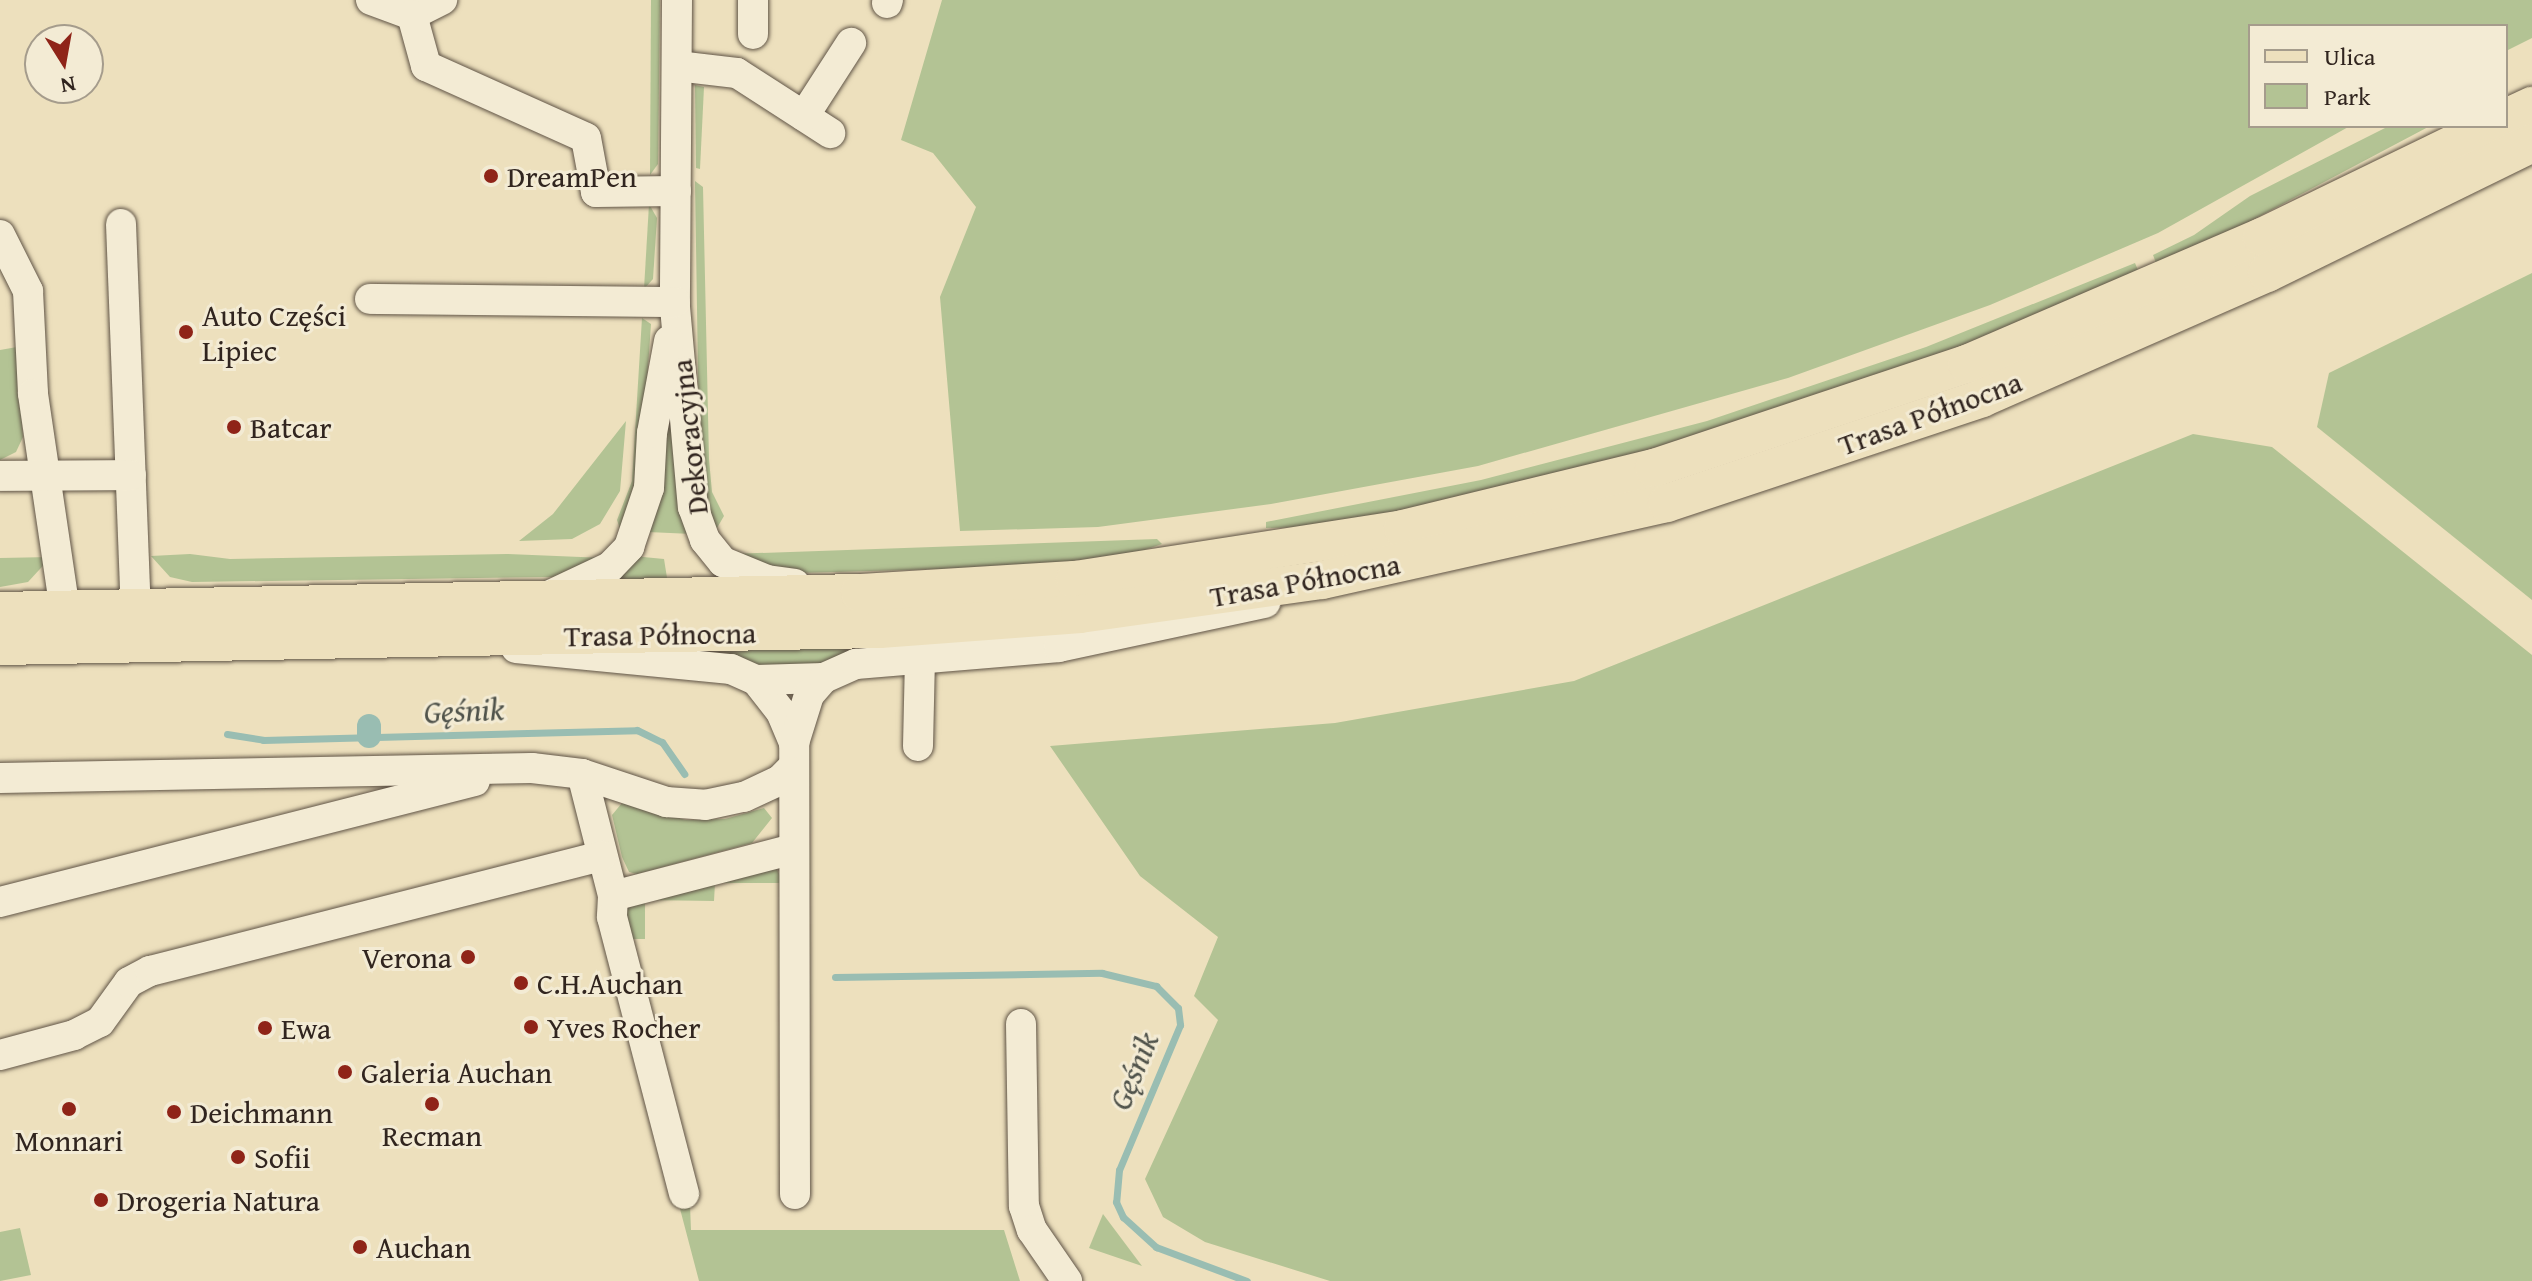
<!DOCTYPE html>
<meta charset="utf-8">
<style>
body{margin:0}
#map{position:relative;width:2532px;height:1281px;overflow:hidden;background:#ede0bd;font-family:"Gentium Book Plus",serif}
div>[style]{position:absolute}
.green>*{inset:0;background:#b3c394}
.stream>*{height:7px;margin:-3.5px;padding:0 3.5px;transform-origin:3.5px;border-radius:3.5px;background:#99bdb2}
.canal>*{height:24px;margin:-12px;padding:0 12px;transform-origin:12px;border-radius:12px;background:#99bdb2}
.roads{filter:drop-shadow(0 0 2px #605446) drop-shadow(0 0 2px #605446)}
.minor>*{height:30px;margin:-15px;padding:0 15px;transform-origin:15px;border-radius:15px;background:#f3ebd4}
.major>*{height:38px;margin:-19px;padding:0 19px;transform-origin:19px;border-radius:19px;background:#ede0bd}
.dots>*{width:22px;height:22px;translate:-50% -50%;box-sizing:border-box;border:4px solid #f3ebd4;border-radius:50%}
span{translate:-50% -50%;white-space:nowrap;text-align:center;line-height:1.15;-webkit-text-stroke:6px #f3ebd4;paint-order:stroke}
.poi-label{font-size:30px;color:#31251f}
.left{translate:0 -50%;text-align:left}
.right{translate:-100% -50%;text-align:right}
.street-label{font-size:30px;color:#31251f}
.water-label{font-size:32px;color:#50534b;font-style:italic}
.legend{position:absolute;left:2248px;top:24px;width:260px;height:104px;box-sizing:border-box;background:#f3ebd4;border:2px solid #a59c8c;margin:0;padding:10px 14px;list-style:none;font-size:24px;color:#31251f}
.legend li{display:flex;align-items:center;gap:16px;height:40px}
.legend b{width:40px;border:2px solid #a59c8c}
.north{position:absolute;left:24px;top:24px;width:80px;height:80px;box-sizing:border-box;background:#f3ebd4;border:2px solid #a59c8c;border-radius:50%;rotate:169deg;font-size:22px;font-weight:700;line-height:32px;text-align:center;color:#31251f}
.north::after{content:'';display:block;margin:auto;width:28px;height:36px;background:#8f2418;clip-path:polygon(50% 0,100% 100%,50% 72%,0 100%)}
</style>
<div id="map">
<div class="green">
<i style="clip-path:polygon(651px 0,660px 0,658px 164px,650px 175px)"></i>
<i style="clip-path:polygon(942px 0,2532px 0,2532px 38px,2506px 51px,2506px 26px,2250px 26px,2250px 126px,2350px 126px,2158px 233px,1990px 305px,1788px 378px,1478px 466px,1271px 504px,1098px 527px,960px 531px,940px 297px,976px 207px,933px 153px,901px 140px)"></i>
<i style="clip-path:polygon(695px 85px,704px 87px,700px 169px,696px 168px)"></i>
<i style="clip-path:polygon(2389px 126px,2430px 126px,2207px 244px,2156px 263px,2153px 255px,2194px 235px,2250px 196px)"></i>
<i style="clip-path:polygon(695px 181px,703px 187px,709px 459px,712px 492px,724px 516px,714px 533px,700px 499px)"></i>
<i style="clip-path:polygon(649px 204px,657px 218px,653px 279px,644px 289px)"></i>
<i style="clip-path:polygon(2135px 263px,2140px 275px,1800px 410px,1486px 497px,1310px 527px,1266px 528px,1266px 522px,1481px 480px,1707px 421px,1926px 347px)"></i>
<i style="clip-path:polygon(2532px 273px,2532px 600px,2317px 427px,2329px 373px)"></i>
<i style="clip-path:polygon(642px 318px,651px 324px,640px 485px,620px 529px,617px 520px,632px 481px)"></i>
<i style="clip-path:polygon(17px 347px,23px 437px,16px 452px,0 460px,0 350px)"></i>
<i style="clip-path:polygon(673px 414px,692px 534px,648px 532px,663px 420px)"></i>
<i style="clip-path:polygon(626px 421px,620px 491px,600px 524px,572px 539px,519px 541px,553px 514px)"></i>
<i style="clip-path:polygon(2193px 434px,2272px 447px,2532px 655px,2532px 1281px,1330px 1281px,1205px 1242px,1163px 1217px,1145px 1179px,1218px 1020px,1194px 996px,1218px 937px,1140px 876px,1050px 746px,1335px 723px,1574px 681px)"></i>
<i style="clip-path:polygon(1157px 539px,1162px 544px,1112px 561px,1053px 566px,796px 573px,770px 571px,731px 554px)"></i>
<i style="clip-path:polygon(190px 554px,230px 559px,507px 554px,605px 558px,553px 577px,192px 582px,170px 577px,151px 556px)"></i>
<i style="clip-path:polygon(633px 556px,664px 559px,668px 584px,604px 585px)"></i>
<i style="clip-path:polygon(51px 557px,28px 582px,0 587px,0 558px)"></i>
<i style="clip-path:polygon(935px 638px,806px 671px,763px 672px,694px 646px)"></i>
<i style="clip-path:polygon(622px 803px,686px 820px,725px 819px,764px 808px,772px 818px,752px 843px,637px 874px,629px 872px,622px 857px,612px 815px)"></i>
<i style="clip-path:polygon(762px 865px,776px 868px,784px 883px,715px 883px,714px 901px,645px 900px,645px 939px,626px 939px,620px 911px,628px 900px)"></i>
<i style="clip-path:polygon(679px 1205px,690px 1205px,691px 1230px,1004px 1230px,1020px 1281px,699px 1281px)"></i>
<i style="clip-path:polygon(1103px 1214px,1142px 1266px,1089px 1248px)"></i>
<i style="clip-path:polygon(20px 1228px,31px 1275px,0 1281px,0 1232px)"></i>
</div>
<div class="stream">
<i style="left:227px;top:734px;width:36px;rotate:9deg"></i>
<i style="left:263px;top:740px;width:374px;rotate:-1.5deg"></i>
<i style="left:637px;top:730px;width:28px;rotate:26deg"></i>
<i style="left:662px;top:742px;width:39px;rotate:55deg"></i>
<i style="left:835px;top:977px;width:267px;rotate:-0.9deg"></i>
<i style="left:1102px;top:973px;width:56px;rotate:13.5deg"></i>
<i style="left:1156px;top:986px;width:31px;rotate:45deg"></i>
<i style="left:1178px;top:1008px;width:17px;rotate:83deg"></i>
<i style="left:1180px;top:1025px;width:157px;rotate:112.8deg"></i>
<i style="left:1119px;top:1170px;width:32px;rotate:95deg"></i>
<i style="left:1116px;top:1202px;width:17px;rotate:65deg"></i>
<i style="left:1123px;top:1217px;width:45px;rotate:42.3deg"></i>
<i style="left:1156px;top:1247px;width:97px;rotate:20.5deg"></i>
</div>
<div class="canal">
<i style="left:369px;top:726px;width:10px;rotate:90deg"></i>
</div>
<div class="roads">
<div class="minor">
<i style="left:371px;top:0;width:44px;rotate:20.1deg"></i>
<i style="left:412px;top:15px;width:34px;rotate:-27deg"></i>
<i style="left:677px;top:0;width:307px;rotate:90.4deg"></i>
<i style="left:675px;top:307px;width:201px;rotate:84.9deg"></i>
<i style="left:693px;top:507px;width:35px;rotate:70deg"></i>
<i style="left:705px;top:540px;width:28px;rotate:51deg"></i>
<i style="left:723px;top:562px;width:48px;rotate:22.2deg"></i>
<i style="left:767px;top:580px;width:28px;rotate:8deg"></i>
<i style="left:887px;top:3px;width:3px;rotate:-72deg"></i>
<i style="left:412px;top:15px;width:53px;rotate:74.6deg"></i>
<i style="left:426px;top:66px;width:175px;rotate:24.2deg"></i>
<i style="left:586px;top:138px;width:55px;rotate:79.5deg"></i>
<i style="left:596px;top:192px;width:80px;rotate:-0.7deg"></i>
<i style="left:753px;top:34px;width:34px;rotate:-90deg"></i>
<i style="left:677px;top:66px;width:60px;rotate:6.7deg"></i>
<i style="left:737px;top:73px;width:111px;rotate:32.8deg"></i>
<i style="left:804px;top:116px;width:87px;rotate:-57.2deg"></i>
<i style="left:121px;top:224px;width:385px;rotate:87.8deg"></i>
<i style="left:0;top:235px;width:63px;rotate:63.4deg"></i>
<i style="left:28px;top:291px;width:103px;rotate:87.2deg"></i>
<i style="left:33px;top:394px;width:218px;rotate:81.6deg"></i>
<i style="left:370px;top:299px;width:305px;rotate:0.6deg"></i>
<i style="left:0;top:476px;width:131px;rotate:-0.4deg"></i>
<i style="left:548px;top:596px;width:68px;rotate:-25.1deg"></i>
<i style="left:610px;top:567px;width:28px;rotate:-46deg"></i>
<i style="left:629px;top:547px;width:62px;rotate:-71.3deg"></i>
<i style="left:649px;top:488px;width:55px;rotate:-86.9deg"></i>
<i style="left:652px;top:433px;width:94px;rotate:-79.5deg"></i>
<i style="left:516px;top:648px;width:216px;rotate:5.6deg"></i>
<i style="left:731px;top:669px;width:27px;rotate:24deg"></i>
<i style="left:756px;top:680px;width:41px;rotate:52deg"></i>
<i style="left:781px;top:712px;width:34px;rotate:67deg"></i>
<i style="left:756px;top:680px;width:68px;rotate:-1.7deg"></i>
<i style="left:918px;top:746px;width:90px;rotate:-88.7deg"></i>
<i style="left:582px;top:774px;width:126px;rotate:75.7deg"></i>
<i style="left:613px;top:896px;width:21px;rotate:93deg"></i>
<i style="left:612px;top:917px;width:286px;rotate:75.4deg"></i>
<i style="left:0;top:778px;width:532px;rotate:-1.08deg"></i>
<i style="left:532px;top:768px;width:50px;rotate:6.8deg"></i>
<i style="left:582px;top:774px;width:89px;rotate:18.4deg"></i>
<i style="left:666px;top:802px;width:39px;rotate:4deg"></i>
<i style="left:705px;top:805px;width:40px;rotate:-12deg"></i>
<i style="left:744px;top:797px;width:38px;rotate:-25deg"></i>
<i style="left:779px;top:781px;width:21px;rotate:-45deg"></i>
<i style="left:613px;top:896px;width:187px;rotate:-14.6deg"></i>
<i style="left:0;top:902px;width:490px;rotate:-14.3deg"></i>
<i style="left:1021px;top:1024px;width:182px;rotate:89.1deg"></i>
<i style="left:1024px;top:1206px;width:25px;rotate:72deg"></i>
<i style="left:1032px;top:1230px;width:62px;rotate:55.5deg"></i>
<i style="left:0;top:1055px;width:77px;rotate:-15.1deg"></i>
<i style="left:74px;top:1035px;width:29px;rotate:-27deg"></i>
<i style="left:100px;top:1022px;width:49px;rotate:-54.1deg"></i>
<i style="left:129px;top:982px;width:24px;rotate:-28deg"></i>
<i style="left:150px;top:971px;width:466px;rotate:-14.3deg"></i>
<i style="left:795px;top:1194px;width:451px;rotate:-90.1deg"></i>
<i style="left:794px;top:743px;width:50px;rotate:-72.6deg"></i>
<i style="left:809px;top:695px;width:23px;rotate:-49deg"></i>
<i style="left:824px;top:678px;width:35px;rotate:-24deg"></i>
<i style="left:856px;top:664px;width:204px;rotate:-4.8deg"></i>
<i style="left:1059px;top:647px;width:211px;rotate:-12.1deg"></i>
</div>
<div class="major">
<i style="left:2506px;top:118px;width:29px;rotate:-25deg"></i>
<i style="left:0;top:611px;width:860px;rotate:-1.2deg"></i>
<i style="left:860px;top:593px;width:215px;rotate:-3.5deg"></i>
<i style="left:1075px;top:580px;width:332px;rotate:-8.8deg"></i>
<i style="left:1403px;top:529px;width:258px;rotate:-13.7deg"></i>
<i style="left:1654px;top:468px;width:330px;rotate:-18.4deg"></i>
<i style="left:1967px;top:364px;width:321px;rotate:-23.3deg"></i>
<i style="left:2262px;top:237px;width:254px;rotate:-25.9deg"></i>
<i style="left:0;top:646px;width:880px;rotate:-1.11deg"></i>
<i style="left:880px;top:629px;width:201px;rotate:-4.3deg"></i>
<i style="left:1080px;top:614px;width:244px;rotate:-8deg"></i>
<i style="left:1322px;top:580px;width:353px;rotate:-12.6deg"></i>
<i style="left:1667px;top:503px;width:332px;rotate:-18.4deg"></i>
<i style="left:1982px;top:398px;width:311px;rotate:-23.7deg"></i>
<i style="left:2267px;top:273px;width:295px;rotate:-26.1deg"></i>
</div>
</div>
<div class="dots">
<i style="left:491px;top:176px;background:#8f2418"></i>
<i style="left:186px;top:332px;background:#8f2418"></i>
<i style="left:234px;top:427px;background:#8f2418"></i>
<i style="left:468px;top:957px;background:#8f2418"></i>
<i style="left:521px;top:983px;background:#8f2418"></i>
<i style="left:531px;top:1027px;background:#8f2418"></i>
<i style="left:265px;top:1028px;background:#8f2418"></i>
<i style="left:345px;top:1072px;background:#8f2418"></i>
<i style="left:432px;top:1104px;background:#8f2418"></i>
<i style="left:69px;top:1109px;background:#8f2418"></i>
<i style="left:174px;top:1112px;background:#8f2418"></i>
<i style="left:238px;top:1157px;background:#8f2418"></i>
<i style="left:101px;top:1200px;background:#8f2418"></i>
<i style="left:360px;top:1247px;background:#8f2418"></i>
</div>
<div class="poi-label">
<span class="left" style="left:507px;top:176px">DreamPen</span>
<span class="left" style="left:202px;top:332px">Auto Części<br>Lipiec</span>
<span class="left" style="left:250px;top:427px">Batcar</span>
<span class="right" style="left:452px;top:957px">Verona</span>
<span class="left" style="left:537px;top:983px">C.H.Auchan</span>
<span class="left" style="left:547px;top:1027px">Yves Rocher</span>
<span class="left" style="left:281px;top:1028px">Ewa</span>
<span class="left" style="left:361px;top:1072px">Galeria Auchan</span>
<span class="left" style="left:190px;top:1112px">Deichmann</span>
<span style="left:432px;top:1135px">Recman</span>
<span style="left:69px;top:1140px">Monnari</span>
<span class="left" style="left:254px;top:1157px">Sofii</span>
<span class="left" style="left:117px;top:1200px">Drogeria Natura</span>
<span class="left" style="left:376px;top:1247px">Auchan</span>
</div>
<div class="street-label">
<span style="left:1930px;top:413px;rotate:-20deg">Trasa Północna</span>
<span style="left:689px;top:437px;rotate:-96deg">Dekoracyjna</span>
<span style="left:1305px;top:580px;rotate:-10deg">Trasa Północna</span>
<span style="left:660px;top:634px;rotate:-1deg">Trasa Północna</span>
</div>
<div class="water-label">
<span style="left:464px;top:711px;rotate:-2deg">Gęśnik</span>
<span style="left:1134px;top:1071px;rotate:-67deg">Gęśnik</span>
</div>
<ul class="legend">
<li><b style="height:10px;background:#ede0bd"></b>Ulica</li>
<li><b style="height:22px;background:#b3c394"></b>Park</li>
</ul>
<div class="north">N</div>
</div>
